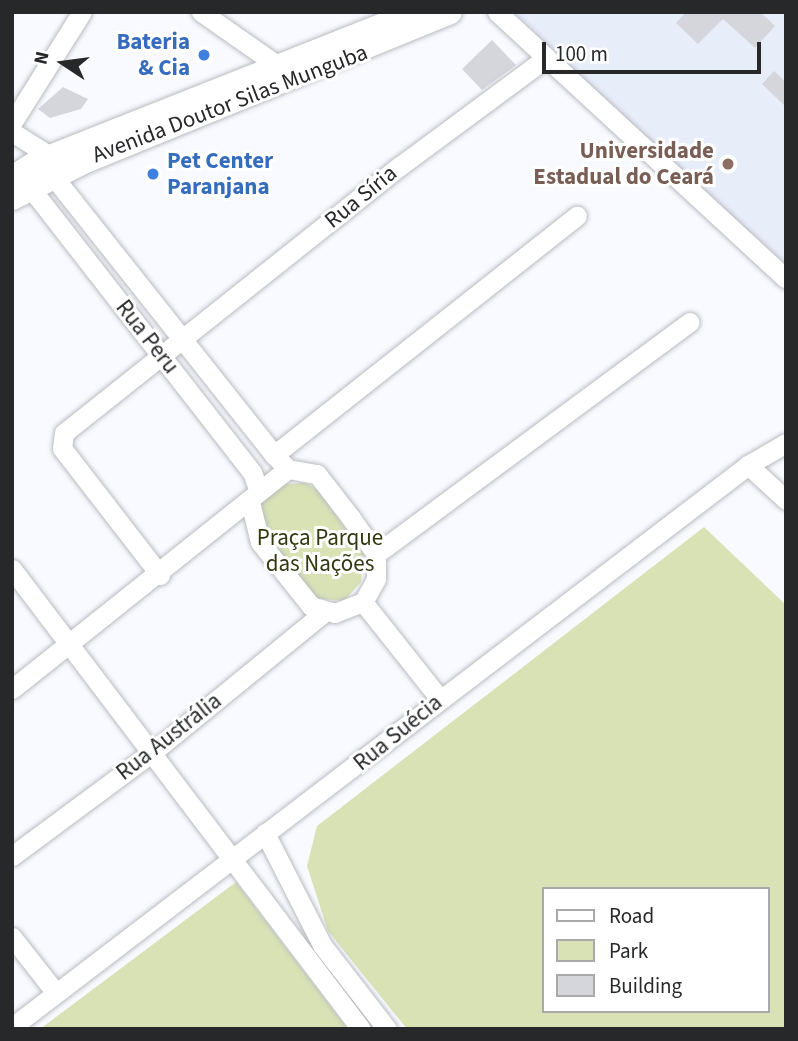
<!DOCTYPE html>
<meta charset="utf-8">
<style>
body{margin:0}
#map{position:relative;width:798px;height:1041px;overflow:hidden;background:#f9faff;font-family:"Source Sans 3",sans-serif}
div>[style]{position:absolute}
.built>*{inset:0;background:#e8edfa}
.green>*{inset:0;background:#d8e2b5}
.building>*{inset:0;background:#d4d6db}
.roads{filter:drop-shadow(0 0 2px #b9bbc0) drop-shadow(0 0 2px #b9bbc0)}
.minor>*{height:19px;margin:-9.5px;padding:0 9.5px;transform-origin:9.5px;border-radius:9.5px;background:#fff}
.major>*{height:23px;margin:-11.5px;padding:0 11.5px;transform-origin:11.5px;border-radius:11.5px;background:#fff}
.dots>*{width:19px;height:19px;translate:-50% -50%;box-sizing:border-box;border:4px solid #fff;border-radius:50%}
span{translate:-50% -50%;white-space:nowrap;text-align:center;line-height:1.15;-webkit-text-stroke:6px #fff;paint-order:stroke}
.shop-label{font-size:23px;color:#366cbe;font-weight:700}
.right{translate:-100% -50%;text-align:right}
.left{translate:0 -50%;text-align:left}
.street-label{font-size:23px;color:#27282a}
.education-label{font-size:23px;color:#785e54;font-weight:700}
.park-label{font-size:23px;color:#323910}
.frame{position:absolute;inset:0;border:14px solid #27282a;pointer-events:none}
.legend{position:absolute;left:542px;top:887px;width:228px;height:126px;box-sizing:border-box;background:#fff;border:2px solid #a9a9aa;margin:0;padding:9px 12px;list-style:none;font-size:21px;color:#27282a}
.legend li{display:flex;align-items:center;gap:14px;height:35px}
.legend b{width:35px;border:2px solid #a9a9aa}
.north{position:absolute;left:28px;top:28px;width:70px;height:70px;-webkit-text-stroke:5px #fff;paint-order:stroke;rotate:283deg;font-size:19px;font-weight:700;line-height:28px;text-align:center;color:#27282a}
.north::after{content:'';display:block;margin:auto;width:24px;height:32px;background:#27282a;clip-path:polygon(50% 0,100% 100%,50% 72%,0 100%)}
.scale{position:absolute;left:542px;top:42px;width:219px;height:32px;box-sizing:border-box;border:4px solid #27282a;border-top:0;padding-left:9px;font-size:21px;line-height:24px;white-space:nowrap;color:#27282a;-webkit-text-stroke:5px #fff;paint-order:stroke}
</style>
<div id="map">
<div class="built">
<i style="clip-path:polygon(514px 12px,786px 12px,786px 272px,598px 96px)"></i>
</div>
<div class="green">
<i style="clip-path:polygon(306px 483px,319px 491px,364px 555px,361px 582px,344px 601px,314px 598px,261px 533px,257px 513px,262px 498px,280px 484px)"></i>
<i style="clip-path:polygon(evenodd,704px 527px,786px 605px,786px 1029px,407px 1029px,328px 931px,307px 866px,317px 826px,704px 527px,544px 889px,768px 889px,768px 1011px,544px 1011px,544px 889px)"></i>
<i style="clip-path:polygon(236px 882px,348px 1029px,40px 1029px)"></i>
</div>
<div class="building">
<i style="clip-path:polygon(686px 12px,760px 12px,775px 26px,755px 48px,723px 19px,698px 44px,676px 23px)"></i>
<i style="clip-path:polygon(492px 40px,516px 65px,482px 90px,462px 69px)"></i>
<i style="clip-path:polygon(774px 71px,786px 82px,786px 107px,762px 84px)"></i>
<i style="clip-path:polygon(63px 87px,88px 99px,81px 109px,50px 118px,38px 109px)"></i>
</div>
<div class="roads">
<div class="minor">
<i style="left:201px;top:12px;width:105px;rotate:34.9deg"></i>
<i style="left:497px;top:12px;width:393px;rotate:42.7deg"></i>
<i style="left:12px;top:123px;width:131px;rotate:-57.8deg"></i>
<i style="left:12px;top:132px;width:45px;rotate:32.3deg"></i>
<i style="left:53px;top:176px;width:356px;rotate:51.6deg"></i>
<i style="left:274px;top:455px;width:20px;rotate:45deg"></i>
<i style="left:288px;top:469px;width:29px;rotate:10deg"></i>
<i style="left:317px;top:474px;width:56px;rotate:52.3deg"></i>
<i style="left:351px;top:518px;width:44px;rotate:55.2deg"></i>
<i style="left:376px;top:554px;width:25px;rotate:90deg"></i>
<i style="left:376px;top:579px;width:26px;rotate:119deg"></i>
<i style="left:363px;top:602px;width:30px;rotate:159deg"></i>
<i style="left:335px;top:613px;width:25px;rotate:-164deg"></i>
<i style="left:311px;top:606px;width:82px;rotate:-128.6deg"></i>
<i style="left:260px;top:542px;width:41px;rotate:-104deg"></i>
<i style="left:29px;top:186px;width:363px;rotate:52.1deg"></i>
<i style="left:252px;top:472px;width:20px;rotate:70deg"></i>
<i style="left:274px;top:455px;width:386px;rotate:-38.3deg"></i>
<i style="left:748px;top:465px;width:52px;rotate:42.6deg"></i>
<i style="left:376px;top:554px;width:390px;rotate:-36.5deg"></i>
<i style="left:12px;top:569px;width:577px;rotate:52.81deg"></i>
<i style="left:160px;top:575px;width:160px;rotate:-127.7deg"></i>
<i style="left:62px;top:448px;width:15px;rotate:-82deg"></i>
<i style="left:64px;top:433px;width:429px;rotate:-38.5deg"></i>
<i style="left:400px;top:166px;width:182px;rotate:-36.5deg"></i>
<i style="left:363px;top:602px;width:124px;rotate:51.6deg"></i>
<i style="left:12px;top:689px;width:353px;rotate:-38.6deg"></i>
<i style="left:265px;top:833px;width:126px;rotate:63deg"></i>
<i style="left:322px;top:945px;width:106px;rotate:52.3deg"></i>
<i style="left:12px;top:856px;width:177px;rotate:-36.5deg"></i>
<i style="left:154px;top:751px;width:217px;rotate:-39.2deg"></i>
<i style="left:12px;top:937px;width:71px;rotate:51.8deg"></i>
<i style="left:12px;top:1027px;width:926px;rotate:-37.36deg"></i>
<i style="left:748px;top:465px;width:44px;rotate:-30.1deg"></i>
</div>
<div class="major">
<i style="left:12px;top:177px;width:30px;rotate:-33deg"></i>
<i style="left:37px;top:161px;width:404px;rotate:-21.6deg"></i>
<i style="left:12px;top:198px;width:82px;rotate:-26.9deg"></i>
<i style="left:85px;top:161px;width:394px;rotate:-22.2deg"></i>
</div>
</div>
<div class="dots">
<i style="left:204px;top:55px;background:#3f7fe0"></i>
<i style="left:728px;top:164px;background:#8d6e63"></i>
<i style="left:153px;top:174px;background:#3f7fe0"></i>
</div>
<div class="shop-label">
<span class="right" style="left:190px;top:55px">Bateria<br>&amp; Cia</span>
<span class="left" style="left:167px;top:174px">Pet Center<br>Paranjana</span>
</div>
<div class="street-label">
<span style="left:230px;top:104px;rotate:-21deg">Avenida Doutor Silas Munguba</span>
<span style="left:361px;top:197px;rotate:-39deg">Rua Síria</span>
<span style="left:147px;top:337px;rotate:52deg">Rua Peru</span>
<span style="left:398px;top:733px;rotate:-39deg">Rua Suécia</span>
<span style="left:169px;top:737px;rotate:-38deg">Rua Austrália</span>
</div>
<div class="education-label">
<span class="right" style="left:714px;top:164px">Universidade<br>Estadual do Ceará</span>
</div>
<div class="park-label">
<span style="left:320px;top:551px">Praça Parque<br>das Nações</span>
</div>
<div class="frame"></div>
<ul class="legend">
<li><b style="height:9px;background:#fff"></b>Road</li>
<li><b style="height:19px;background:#d8e2b5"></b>Park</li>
<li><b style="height:19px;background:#d4d6db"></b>Building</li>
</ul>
<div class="north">N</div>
<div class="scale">100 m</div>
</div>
